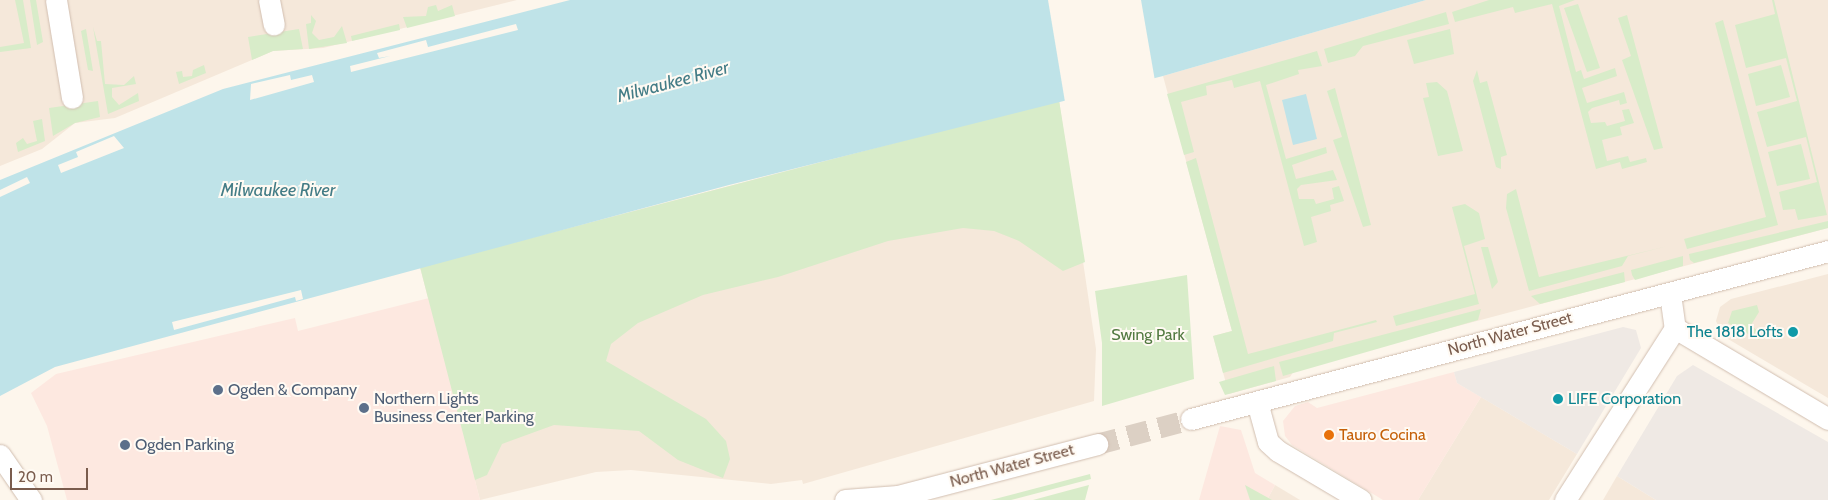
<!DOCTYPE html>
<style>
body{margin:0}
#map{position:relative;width:1828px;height:500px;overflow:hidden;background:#fdf6ec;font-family:Cabin,sans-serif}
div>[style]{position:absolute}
.residential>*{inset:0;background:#f5e8da}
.commercial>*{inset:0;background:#fde8e0}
.industrial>*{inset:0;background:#efe9e4}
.green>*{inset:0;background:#d8ecc9}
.water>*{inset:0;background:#bfe3e8}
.pier>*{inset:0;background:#fdf6ec}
.street-tunnel>*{height:21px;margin-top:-10.5px;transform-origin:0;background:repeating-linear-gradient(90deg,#dcd0c4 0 21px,transparent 0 32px)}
.roads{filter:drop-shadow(0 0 1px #d1beb0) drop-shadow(0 0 1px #d1beb0)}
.street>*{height:21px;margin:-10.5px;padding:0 10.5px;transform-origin:10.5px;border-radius:10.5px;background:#fff}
.dots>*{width:14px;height:14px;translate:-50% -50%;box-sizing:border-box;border:2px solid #fffaf3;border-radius:50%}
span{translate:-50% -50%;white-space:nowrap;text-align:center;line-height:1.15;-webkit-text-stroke:4px #fffaf3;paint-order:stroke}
.culture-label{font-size:16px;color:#0d838f}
.right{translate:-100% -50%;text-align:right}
.left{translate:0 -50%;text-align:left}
.street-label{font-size:16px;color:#7a5c4d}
.park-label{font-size:16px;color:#537a41}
.service-label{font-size:16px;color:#4e5e75}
.food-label{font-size:16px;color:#c56008}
.water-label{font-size:18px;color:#437c86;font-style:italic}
.scale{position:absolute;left:10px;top:468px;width:78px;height:22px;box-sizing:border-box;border:2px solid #7a5c4d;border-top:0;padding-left:6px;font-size:15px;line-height:18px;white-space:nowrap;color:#7a5c4d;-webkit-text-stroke:4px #fffaf3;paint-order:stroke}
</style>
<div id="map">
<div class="residential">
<i style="clip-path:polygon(0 0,517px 0,323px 48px,273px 51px,115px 118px,75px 123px,42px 149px,0 166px)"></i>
<i style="clip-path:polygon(1426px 0,1828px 0,1828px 228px,1295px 369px,1290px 377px,1229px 394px,1213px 336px,1232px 331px,1163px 76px)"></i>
<i style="clip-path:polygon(1059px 100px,1096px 349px,1094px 401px,803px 484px,802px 480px,771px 484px,631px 470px,596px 472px,480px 500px,420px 267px)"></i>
<i style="clip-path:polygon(1828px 274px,1828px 398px,1723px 336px,1716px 321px,1720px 307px,1731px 299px)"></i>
<i style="clip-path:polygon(1481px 397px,1577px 454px,1549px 500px,1418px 500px)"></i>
<i style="clip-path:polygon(1617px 476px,1656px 500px,1603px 500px)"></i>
<i style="clip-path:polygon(1275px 485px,1300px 500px,1267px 500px)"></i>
</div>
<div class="commercial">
<i style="clip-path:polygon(429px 298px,480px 500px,67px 500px,47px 426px,31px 393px,56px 374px,295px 318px,298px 331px)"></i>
<i style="clip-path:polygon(1454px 372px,1457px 383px,1481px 397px,1418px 500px,1383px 500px,1292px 445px,1285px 436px,1283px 421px,1295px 406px,1308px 402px,1317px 408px)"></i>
<i style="clip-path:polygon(1220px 426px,1241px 430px,1255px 473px,1275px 485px,1267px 500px,1199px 500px)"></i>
</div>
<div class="industrial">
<i style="clip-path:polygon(1623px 327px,1636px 330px,1641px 348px,1577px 454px,1457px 383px,1454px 372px)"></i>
<i style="clip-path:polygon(1693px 365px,1828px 442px,1828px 500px,1656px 500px,1617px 476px,1677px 376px)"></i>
</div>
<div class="green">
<i style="clip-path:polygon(15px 0,23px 0,31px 48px,0 52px,0 47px,24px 43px)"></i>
<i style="clip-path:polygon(30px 0,36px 0,43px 42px,37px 45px)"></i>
<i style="clip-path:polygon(1489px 0,1575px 0,1559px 6px,1576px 72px,1581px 70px,1584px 79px,1615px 68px,1617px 76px,1582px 88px,1587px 103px,1624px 92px,1627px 103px,1620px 105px,1619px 100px,1592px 108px,1588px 112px,1591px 123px,1605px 122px,1607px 126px,1625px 121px,1622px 110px,1629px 109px,1634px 123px,1620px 127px,1622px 135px,1602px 140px,1607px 161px,1628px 156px,1630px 162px,1646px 158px,1647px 162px,1622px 169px,1620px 162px,1596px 169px,1552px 4px,1515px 13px,1513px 7px,1455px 22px,1452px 12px)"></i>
<i style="clip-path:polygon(1772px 0,1774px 0,1827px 215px,1798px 220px,1795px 209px,1783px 210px,1779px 192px,1817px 182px,1806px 137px,1767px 147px,1757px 112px,1797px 101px,1786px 58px,1746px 68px,1735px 25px,1775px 14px)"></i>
<i style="clip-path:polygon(1578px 4px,1600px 68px,1587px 72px,1564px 8px)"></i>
<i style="clip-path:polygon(436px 5px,438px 11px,452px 5px,455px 16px,407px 28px,403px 17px,426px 16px,428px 7px)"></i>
<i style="clip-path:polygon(1446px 12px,1449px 24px,1363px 46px,1355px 56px,1328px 63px,1324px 49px)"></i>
<i style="clip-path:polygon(311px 15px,316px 21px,312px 33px,319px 40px,334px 37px,342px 26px,347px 43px,309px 49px,306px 24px,311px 23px)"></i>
<i style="clip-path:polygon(1627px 15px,1663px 148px,1654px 150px,1622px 60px,1631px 56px,1618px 18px)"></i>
<i style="clip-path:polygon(1723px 20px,1778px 225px,1687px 249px,1684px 239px,1766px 217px,1715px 23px)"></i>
<i style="clip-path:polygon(399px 24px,400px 30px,352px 41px,351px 36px)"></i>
<i style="clip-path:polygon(93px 27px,97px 41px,101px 41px,105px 84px,124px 85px,134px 76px,136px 84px,112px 88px,112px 97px,119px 105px,138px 93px,139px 101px,108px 114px)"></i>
<i style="clip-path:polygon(86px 29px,93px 71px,88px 70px,81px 31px)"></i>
<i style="clip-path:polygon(299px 29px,303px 49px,273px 51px,252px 60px,248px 37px)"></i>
<i style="clip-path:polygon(1450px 29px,1454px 54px,1414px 64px,1407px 40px)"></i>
<i style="clip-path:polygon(1317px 51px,1322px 66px,1298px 70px,1299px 74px,1266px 85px,1286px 159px,1326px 147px,1327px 153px,1292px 165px,1296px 179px,1333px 170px,1337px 180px,1301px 185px,1297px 189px,1299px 199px,1314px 199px,1316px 204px,1334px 199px,1332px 188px,1339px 186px,1344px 201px,1330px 205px,1331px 211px,1311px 217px,1317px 242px,1304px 246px,1260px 81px,1234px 88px,1232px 80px,1206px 86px,1207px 95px,1181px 102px,1194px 152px,1184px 155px,1167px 94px)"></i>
<i style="clip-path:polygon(204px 65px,206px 73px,179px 84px,176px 72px,182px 71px,183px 77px,192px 76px,193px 70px)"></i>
<i style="clip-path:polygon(1781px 65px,1790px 97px,1756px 106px,1748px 74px)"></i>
<i style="clip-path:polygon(1477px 70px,1480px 83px,1487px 81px,1507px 155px,1501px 157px,1501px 169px,1496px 167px,1473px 81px)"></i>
<i style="clip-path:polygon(1437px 82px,1447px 91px,1463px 151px,1438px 156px,1423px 98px,1429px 97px,1426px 83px)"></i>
<i style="clip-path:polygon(1335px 88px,1371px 225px,1363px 227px,1333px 140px,1342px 137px,1327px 91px)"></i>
<i style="clip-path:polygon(1059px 100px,1085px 262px,1063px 271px,1019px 241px,994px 231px,963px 228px,888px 241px,778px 277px,703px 295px,638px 323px,611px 344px,606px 361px,706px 419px,726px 441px,730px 459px,723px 478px,678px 460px,639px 431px,554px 425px,502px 444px,487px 475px,475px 480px,420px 267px)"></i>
<i style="clip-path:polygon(98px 101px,100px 117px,75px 123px,53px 136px,49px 108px)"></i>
<i style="clip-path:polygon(42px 119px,45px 141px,18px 152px,16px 143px,23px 138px,27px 144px,37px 141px,33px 121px)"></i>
<i style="clip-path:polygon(1801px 144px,1810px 179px,1777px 186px,1768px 152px)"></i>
<i style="clip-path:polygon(1196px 158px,1248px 354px,1376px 320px,1377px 322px,1334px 333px,1333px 341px,1223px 373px,1213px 336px,1232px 331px,1186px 162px)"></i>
<i style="clip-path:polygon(1516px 189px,1539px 277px,1668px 246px,1628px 256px,1622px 266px,1529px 291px,1506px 208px,1507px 194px)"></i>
<i style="clip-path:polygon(1465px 204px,1479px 213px,1485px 239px,1464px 246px,1479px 304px,1396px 326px,1393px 316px,1475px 294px,1452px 207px)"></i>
<i style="clip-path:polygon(1828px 221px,1828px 228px,1694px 263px,1690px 260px,1689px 254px)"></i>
<i style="clip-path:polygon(1481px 247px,1488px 247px,1498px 282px,1492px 289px)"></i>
<i style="clip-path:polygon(1683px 256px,1683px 266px,1635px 280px,1632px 275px,1631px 270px)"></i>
<i style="clip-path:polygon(1624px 272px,1625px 282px,1540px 304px,1531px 296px)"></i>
<i style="clip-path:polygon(1187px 275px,1194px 379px,1102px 406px,1102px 343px,1095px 291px)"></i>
<i style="clip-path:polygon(1757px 305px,1759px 312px,1751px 325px,1762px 335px,1759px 340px,1728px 323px,1732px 311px)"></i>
<i style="clip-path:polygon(1481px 309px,1478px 320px,1283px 376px,1279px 362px)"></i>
<i style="clip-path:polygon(1274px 366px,1276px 381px,1225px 395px,1219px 382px)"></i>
<i style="clip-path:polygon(1090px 474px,1091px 479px,1011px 500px,991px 500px)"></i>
<i style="clip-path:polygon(1089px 485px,1085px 500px,1033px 500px,1070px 490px)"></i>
<i style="clip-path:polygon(1245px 485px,1272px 500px,1250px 500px)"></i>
</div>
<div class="water">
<i style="clip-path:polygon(570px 0,1426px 0,1163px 76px,729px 185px,55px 367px,0 396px,0 180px,223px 89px)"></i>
<i style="clip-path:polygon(1306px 94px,1317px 139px,1293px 145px,1282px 100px)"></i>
</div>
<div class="pier">
<i style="clip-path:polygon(1048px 0,1141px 0,1155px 81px,1065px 102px)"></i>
<i style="clip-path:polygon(516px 24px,518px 30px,351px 72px,350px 66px,390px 56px,379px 58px,377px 53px,426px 40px,428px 47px)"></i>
<i style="clip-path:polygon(290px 75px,291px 80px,312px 75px,314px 82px,250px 100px,251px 84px)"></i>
<i style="clip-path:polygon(114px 136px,124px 148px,61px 173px,58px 165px,78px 157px,76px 152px)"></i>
<i style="clip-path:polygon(27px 177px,30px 183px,0 197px,0 190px)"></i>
<i style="clip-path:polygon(301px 290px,303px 299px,296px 301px,295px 297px,174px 330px,172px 322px)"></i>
</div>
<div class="street-tunnel">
<i style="left:1097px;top:444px;width:97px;rotate:-14.9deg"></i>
</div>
<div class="roads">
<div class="street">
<i style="left:56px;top:0;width:99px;rotate:80.7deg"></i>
<i style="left:269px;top:0;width:25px;rotate:79deg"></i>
<i style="left:1670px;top:294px;width:34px;rotate:82deg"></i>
<i style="left:1675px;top:328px;width:178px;rotate:30.7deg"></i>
<i style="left:1257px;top:402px;width:41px;rotate:74.6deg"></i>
<i style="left:1268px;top:442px;width:13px;rotate:42deg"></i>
<i style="left:1278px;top:451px;width:96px;rotate:30.6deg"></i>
<i style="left:1191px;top:419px;width:659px;rotate:-14.77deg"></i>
<i style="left:0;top:455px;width:55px;rotate:55.4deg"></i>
<i style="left:845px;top:500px;width:53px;rotate:-4.3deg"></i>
<i style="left:898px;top:496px;width:206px;rotate:-14.6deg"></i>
<i style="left:1565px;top:500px;width:204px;rotate:-57.4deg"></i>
</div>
</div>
<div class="dots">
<i style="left:1793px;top:332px;background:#0f9aa8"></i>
<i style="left:218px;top:390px;background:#5c6f8a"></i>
<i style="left:1558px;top:399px;background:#0f9aa8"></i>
<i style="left:364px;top:408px;background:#5c6f8a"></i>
<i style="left:1329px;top:435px;background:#e8710a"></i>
<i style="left:125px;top:445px;background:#5c6f8a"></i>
</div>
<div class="culture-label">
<span class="right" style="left:1783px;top:332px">The 1818 Lofts</span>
<span class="left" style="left:1568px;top:399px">LIFE Corporation</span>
</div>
<div class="street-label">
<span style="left:1510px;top:334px;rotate:-15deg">North Water Street</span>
<span style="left:1012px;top:466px;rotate:-15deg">North Water Street</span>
</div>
<div class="park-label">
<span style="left:1148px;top:335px">Swing Park</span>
</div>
<div class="service-label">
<span class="left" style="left:228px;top:390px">Ogden &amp; Company</span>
<span class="left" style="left:374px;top:408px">Northern Lights<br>Business Center Parking</span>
<span class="left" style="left:135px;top:445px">Ogden Parking</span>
</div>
<div class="food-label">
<span class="left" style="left:1339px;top:435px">Tauro Cocina</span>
</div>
<div class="water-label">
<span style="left:673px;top:82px;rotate:-15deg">Milwaukee River</span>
<span style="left:278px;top:190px">Milwaukee River</span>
</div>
<div class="scale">20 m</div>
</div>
